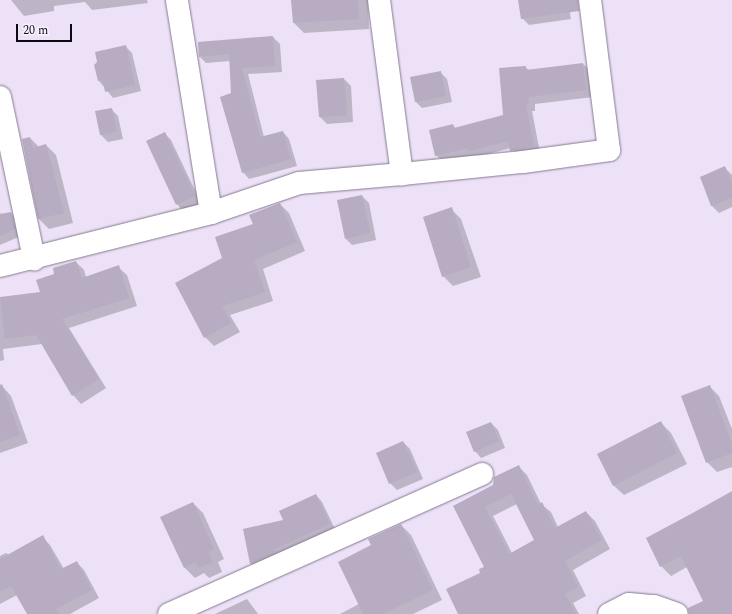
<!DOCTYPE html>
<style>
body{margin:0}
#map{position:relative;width:732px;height:614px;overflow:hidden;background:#ede1f8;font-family:Spectral,serif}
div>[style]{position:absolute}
.shadow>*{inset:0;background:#0003}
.building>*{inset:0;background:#b7acc2}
.roads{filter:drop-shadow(0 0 1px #857a8f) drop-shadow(0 0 1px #857a8f)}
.minor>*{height:22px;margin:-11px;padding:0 11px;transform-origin:11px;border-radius:11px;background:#fff}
span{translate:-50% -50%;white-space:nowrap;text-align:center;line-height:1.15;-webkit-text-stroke:3.5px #f8f1ff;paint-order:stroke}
.scale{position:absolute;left:16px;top:24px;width:56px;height:18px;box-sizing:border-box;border:2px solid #0e0a12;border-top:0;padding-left:5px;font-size:12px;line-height:14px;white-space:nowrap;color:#0e0a12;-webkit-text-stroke:3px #f8f1ff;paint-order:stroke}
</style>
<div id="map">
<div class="shadow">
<i style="clip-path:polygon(11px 0,147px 0,148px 3px,92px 10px,85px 2px,54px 6px,54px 11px,24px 16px)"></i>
<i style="clip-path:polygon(292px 0,368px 0,369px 29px,304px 33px,294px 23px)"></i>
<i style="clip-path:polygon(519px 0,568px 0,571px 19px,529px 25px,522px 18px)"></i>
<i style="clip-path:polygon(273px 37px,280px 44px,282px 72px,248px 74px,264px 137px,283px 132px,289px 139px,297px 166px,249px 179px,243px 172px,230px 61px,206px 63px,200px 57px)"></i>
<i style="clip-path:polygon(126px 47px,132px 53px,141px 91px,113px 98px,99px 81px)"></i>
<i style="clip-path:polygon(583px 64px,590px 70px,593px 97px,535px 104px,535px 111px,532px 111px,540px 153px,518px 157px,511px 148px,476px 157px,474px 155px,443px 162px,436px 155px,453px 125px,456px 129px,505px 116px,525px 67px,529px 70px)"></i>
<i style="clip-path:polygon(440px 72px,447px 79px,452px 102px,422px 108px,416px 102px)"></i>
<i style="clip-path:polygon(344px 79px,351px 86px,353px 122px,327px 124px,320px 117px,318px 81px)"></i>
<i style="clip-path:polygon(111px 109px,118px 116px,123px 139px,108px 142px,101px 135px)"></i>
<i style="clip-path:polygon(164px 133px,171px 140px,201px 203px,183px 211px,177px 204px)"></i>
<i style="clip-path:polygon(30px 138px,39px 147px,46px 145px,56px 155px,73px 223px,49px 229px,39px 219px)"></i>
<i style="clip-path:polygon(725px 168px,732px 175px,732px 207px,719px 213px,712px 206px,701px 177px)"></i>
<i style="clip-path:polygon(362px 196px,369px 203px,376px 240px,352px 245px,345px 238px)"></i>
<i style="clip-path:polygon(280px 204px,289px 213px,305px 251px,263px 269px,273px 301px,230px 315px,240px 332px,214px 346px,205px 337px,223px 258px,254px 225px)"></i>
<i style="clip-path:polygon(451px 209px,461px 219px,481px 277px,453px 286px,443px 276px)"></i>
<i style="clip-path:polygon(0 212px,1px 215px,11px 213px,17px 219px,21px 236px,0 245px)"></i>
<i style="clip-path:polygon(76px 262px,84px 270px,86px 277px,118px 267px,127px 275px,137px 306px,69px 328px,106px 388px,81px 404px,73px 395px,42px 344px,3px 349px,4px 360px,0 361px,0 298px,41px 293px,56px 274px)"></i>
<i style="clip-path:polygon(709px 386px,719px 396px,732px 429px,732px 467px,717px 472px,707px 462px)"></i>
<i style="clip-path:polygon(3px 387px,11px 396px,28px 443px,0 453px,0 388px)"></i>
<i style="clip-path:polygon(491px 423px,498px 430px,505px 448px,481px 458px,475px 451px)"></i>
<i style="clip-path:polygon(661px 423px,671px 433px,687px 464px,624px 495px,613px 485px)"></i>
<i style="clip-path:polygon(403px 442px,410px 449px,423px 479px,397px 490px,390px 483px)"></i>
<i style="clip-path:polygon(evenodd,519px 467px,527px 475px,541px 504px,551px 512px,558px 527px,586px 512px,595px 521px,610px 549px,573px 570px,586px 596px,573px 603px,579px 614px,459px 614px,485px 568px,454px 506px,494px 485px,519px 467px,517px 504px,535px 540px,512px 553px,493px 516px,517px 504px)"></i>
<i style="clip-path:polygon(732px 491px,732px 614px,703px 614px,705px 601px,687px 567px,671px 576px,661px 566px,647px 539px)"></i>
<i style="clip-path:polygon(316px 495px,322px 502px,336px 531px,258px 570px,251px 563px,285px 521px)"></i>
<i style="clip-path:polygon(193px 503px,203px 513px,224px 559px,218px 562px,222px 572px,209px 578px,204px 573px,195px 578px,184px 567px)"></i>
<i style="clip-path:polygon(401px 525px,411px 535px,442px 600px,413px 614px,340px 614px,359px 604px,373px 546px)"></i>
<i style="clip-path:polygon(42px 537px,50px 545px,64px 569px,76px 562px,84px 570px,99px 598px,70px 614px,28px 614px,17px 595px,0 604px,0 556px,6px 553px,9px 555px)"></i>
<i style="clip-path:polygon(247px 599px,258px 614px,215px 614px)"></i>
</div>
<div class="building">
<i style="clip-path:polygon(291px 0,358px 0,359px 19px,293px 23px)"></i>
<i style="clip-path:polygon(518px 0,578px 0,579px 11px,521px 19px)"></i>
<i style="clip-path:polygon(273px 36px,275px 66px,242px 68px,260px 137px,283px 131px,291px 159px,242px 173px,220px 97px,231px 93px,229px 54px,199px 57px,198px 42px)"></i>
<i style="clip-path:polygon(126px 45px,135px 85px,105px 92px,103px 80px,98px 81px,94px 65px,97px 62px,95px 52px)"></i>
<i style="clip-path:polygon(583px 63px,586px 90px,528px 97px,529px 104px,526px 105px,534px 146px,510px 151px,508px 141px,469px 151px,468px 148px,435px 156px,429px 130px,453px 124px,454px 128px,503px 115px,499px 68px,526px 66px,526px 70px)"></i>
<i style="clip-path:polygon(441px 71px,446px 96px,415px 102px,410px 77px)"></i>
<i style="clip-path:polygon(344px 78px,347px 115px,319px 117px,316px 80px)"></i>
<i style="clip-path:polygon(112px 108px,117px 132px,100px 135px,95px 111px)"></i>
<i style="clip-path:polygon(165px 132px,195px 196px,176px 205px,146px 141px)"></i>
<i style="clip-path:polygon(30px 137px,33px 148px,46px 144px,64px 213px,38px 219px,22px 139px)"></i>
<i style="clip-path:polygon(725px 166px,732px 184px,732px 198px,711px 206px,700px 177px)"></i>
<i style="clip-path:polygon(362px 195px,370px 233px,345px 239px,337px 200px)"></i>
<i style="clip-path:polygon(280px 203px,297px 242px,254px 260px,265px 292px,222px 306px,231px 323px,204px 338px,175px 283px,222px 258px,215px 237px,253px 224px,249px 215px)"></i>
<i style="clip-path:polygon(452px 207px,471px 267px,442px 277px,423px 217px)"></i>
<i style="clip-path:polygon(11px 212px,15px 229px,0 236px,0 214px)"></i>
<i style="clip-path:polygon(76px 261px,82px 278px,119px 265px,129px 298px,62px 319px,99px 379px,72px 396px,36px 335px,5px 339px,0 297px,40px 292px,36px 280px,54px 274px,53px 268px)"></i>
<i style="clip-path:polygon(2px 384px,20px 435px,0 442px,0 385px)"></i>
<i style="clip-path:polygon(710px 385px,732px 444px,732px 453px,706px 463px,681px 396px)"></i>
<i style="clip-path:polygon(661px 421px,677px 453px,613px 486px,597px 454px)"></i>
<i style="clip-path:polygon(491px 422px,499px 441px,474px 452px,466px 432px)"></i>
<i style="clip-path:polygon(403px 441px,417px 472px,389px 484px,376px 453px)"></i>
<i style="clip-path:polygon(evenodd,519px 465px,538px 505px,542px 502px,555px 528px,586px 511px,602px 540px,565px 561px,578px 587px,565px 594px,576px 614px,458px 614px,446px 589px,480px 573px,479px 569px,484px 567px,453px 506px,493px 485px,494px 477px,519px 465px,511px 494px,534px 540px,509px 554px,485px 507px,511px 494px)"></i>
<i style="clip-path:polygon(732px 492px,732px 614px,689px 614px,688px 608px,703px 601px,681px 556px,660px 567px,646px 538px)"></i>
<i style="clip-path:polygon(316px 494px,330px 524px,275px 549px,275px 553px,250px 564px,243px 529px,283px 520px,279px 511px)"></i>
<i style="clip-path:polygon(193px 502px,214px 549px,208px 552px,213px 562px,198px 568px,196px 562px,184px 568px,160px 517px)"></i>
<i style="clip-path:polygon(401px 524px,433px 590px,383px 614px,363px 614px,338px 562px,371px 545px,368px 539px)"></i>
<i style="clip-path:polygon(43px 535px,61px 569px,77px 561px,92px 590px,56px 609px,59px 614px,27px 614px,11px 586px,0 592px,0 559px)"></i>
</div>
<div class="roads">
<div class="minor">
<i style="left:379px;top:0;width:176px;rotate:82.5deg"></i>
<i style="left:402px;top:174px;width:122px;rotate:-5.7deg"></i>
<i style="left:523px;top:162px;width:87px;rotate:-7.9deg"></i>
<i style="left:609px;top:150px;width:151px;rotate:-97.2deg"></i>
<i style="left:0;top:97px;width:166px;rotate:78.1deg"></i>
<i style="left:211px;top:213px;width:93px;rotate:-18.8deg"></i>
<i style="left:299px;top:183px;width:103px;rotate:-5deg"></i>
<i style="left:0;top:266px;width:218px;rotate:-14.1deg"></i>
<i style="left:211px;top:213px;width:216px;rotate:-99.1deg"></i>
<i style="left:169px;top:614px;width:343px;rotate:-24.1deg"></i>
<i style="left:609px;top:614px;width:22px;rotate:-27deg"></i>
<i style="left:629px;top:604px;width:25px;rotate:5deg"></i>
<i style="left:654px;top:606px;width:24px;rotate:19deg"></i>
</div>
</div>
<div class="scale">20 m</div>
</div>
